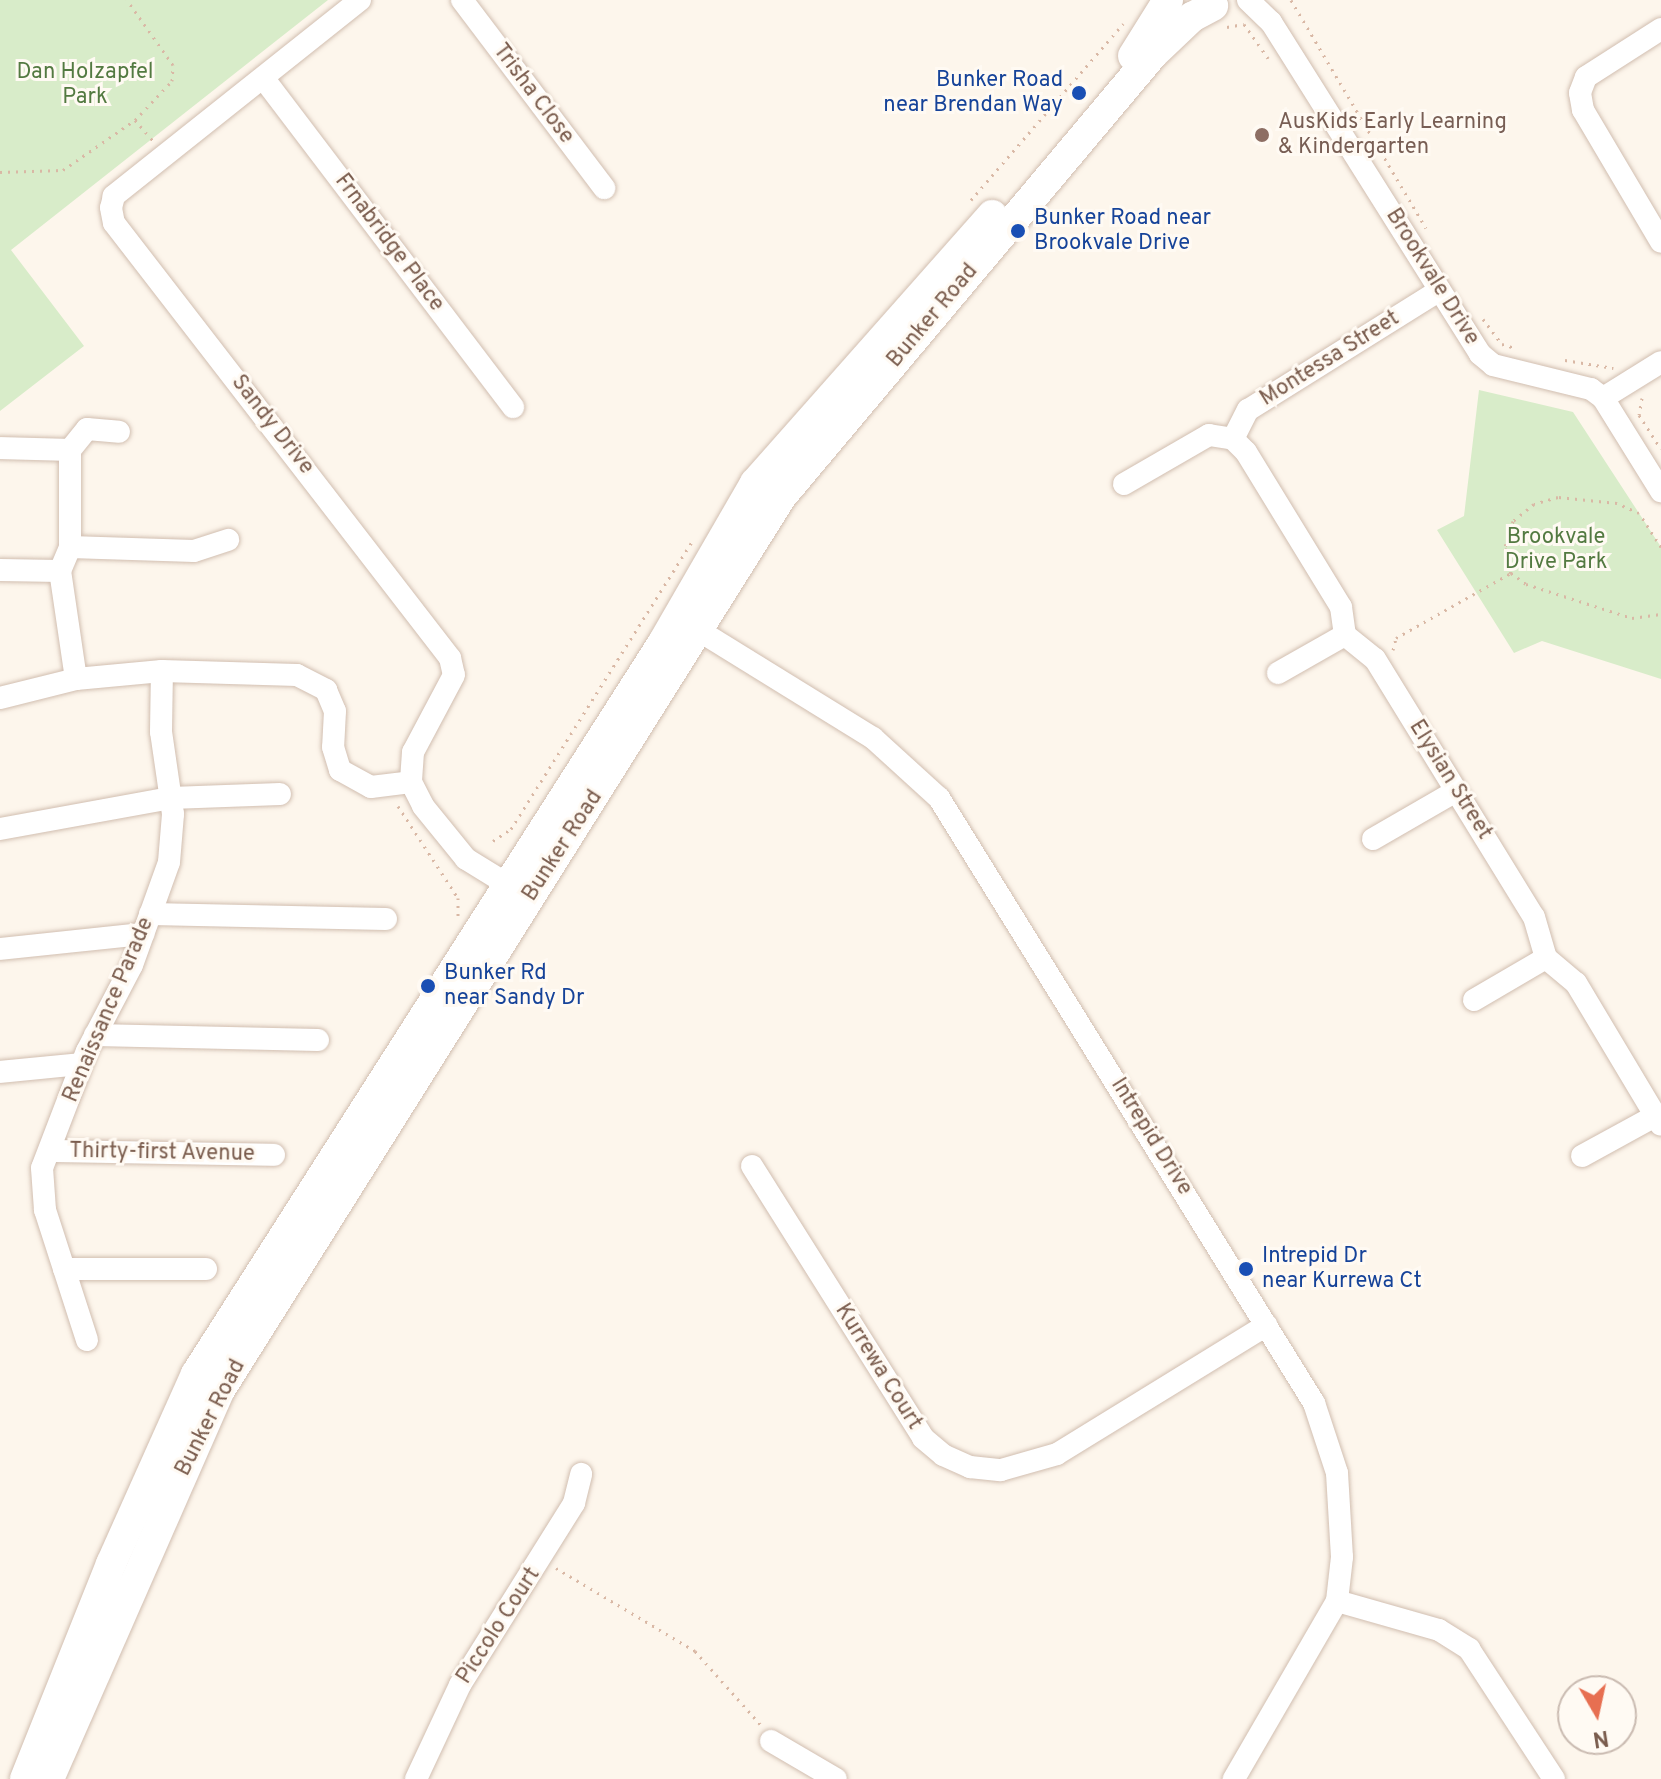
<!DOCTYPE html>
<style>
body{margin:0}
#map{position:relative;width:1661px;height:1779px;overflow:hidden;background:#fdf6ec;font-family:Overpass,sans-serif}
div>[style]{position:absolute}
.green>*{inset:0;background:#d8ecc9}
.path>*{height:3px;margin-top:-1.5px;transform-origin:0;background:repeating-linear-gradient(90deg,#d9b8a5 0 2px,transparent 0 8px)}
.roads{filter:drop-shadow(0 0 2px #d1beb0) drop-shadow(0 0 2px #d1beb0)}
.street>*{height:22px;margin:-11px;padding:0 11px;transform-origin:11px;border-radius:11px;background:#fff}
.secondary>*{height:30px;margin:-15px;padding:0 15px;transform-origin:15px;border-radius:15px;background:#fff}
.dots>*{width:22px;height:22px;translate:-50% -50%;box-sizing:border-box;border:4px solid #fffaf3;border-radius:50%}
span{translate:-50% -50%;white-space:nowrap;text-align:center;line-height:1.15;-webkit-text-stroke:6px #fffaf3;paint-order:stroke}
.park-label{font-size:22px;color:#537a41}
.transit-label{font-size:22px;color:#164399}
.right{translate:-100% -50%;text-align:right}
.left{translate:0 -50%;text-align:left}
.street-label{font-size:22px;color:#7a5c4d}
.education-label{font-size:22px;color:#785e54}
.north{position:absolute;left:1557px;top:1675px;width:80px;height:80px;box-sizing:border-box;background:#fffaf3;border:2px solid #cabbb1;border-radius:50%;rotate:171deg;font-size:22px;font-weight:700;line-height:32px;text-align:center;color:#7a5c4d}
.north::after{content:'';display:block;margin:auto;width:28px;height:36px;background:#e76f51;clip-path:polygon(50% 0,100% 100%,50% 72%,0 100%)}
</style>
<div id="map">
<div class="green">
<i style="clip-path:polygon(0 0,328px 0,11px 250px,84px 346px,0 411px)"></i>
<i style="clip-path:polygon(1479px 390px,1573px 412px,1661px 547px,1661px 679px,1542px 641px,1514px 653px,1437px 530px,1464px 516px)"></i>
</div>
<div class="path">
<i style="left:1291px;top:0;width:265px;rotate:59.4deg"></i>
<i style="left:1227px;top:27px;width:17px;rotate:-10deg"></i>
<i style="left:1244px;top:24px;width:42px;rotate:54.8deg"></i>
<i style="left:135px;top:120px;width:28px;rotate:49deg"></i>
<i style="left:0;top:172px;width:63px;rotate:-1.8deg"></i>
<i style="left:63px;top:170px;width:88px;rotate:-34.8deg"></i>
<i style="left:135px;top:120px;width:54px;rotate:-46.5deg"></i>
<i style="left:172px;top:81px;width:16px;rotate:-86deg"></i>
<i style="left:173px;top:65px;width:80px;rotate:-125.3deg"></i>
<i style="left:971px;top:200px;width:233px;rotate:-49.2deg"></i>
<i style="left:1483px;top:319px;width:31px;rotate:53deg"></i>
<i style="left:1502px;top:344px;width:14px;rotate:17deg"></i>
<i style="left:1565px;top:360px;width:49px;rotate:9.5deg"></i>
<i style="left:1642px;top:398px;width:17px;rotate:100deg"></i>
<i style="left:1639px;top:415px;width:40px;rotate:57.1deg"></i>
<i style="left:1661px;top:547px;width:40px;rotate:-122.9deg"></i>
<i style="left:1639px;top:513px;width:24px;rotate:-156deg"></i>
<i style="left:1617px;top:503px;width:59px;rotate:-174.2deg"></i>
<i style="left:1558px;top:497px;width:25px;rotate:164deg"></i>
<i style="left:1534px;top:504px;width:27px;rotate:141deg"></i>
<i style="left:1513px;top:521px;width:28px;rotate:107deg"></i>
<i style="left:1505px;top:548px;width:26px;rotate:77deg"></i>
<i style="left:1511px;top:573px;width:19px;rotate:36deg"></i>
<i style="left:1526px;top:584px;width:111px;rotate:17.8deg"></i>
<i style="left:1632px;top:618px;width:29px;rotate:-8deg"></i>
<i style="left:1393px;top:650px;width:12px;rotate:-76deg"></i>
<i style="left:1396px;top:638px;width:132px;rotate:-29.5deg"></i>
<i style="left:398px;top:806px;width:110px;rotate:56.9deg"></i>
<i style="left:458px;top:898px;width:20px;rotate:90deg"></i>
<i style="left:493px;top:841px;width:22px;rotate:-34deg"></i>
<i style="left:511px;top:829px;width:342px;rotate:-57.8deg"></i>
<i style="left:556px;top:1568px;width:162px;rotate:30.8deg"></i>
<i style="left:695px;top:1651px;width:98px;rotate:48.3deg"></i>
</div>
<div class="roads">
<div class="street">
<i style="left:360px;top:0;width:315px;rotate:141.5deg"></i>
<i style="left:114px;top:196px;width:12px;rotate:104deg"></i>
<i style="left:111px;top:208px;width:15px;rotate:79deg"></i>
<i style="left:114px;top:223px;width:550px;rotate:52.32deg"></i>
<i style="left:450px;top:658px;width:17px;rotate:77deg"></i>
<i style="left:454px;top:675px;width:87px;rotate:118deg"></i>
<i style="left:413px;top:752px;width:30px;rotate:94deg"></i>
<i style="left:411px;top:782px;width:27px;rotate:63deg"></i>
<i style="left:423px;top:806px;width:68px;rotate:50.9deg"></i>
<i style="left:466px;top:859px;width:61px;rotate:31.6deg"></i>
<i style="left:462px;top:0;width:236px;rotate:52.9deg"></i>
<i style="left:1248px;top:0;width:32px;rotate:44deg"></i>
<i style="left:1271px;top:22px;width:392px;rotate:57.8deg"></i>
<i style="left:1480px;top:354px;width:17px;rotate:40deg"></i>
<i style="left:1493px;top:365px;width:101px;rotate:13.8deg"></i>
<i style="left:1591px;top:389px;width:15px;rotate:37deg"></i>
<i style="left:1603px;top:398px;width:110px;rotate:58.1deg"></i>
<i style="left:1661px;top:29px;width:89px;rotate:147.4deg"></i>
<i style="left:1586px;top:77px;width:17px;rotate:111deg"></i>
<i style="left:1580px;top:93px;width:17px;rotate:80deg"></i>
<i style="left:1583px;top:110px;width:153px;rotate:59.4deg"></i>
<i style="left:264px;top:79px;width:412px;rotate:52.8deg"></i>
<i style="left:1603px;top:398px;width:68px;rotate:-31.8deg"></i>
<i style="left:1233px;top:439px;width:33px;rotate:-63deg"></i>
<i style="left:1248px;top:410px;width:226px;rotate:-32deg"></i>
<i style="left:0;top:448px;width:70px;rotate:1.6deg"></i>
<i style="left:1124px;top:484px;width:98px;rotate:-30deg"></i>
<i style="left:1209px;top:435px;width:24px;rotate:9deg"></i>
<i style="left:1233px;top:439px;width:18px;rotate:45deg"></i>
<i style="left:1246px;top:452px;width:182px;rotate:58.5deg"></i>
<i style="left:1341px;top:607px;width:28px;rotate:82deg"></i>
<i style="left:1345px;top:635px;width:38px;rotate:39deg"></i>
<i style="left:1375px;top:659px;width:303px;rotate:58.4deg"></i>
<i style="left:1534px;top:917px;width:43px;rotate:73.7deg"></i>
<i style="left:1546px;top:958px;width:39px;rotate:40deg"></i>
<i style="left:1576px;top:983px;width:165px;rotate:59.1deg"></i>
<i style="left:70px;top:547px;width:124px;rotate:1.8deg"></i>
<i style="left:194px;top:551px;width:36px;rotate:-18deg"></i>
<i style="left:0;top:570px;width:60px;rotate:1deg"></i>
<i style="left:685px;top:622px;width:221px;rotate:31.7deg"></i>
<i style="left:873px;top:738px;width:89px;rotate:42.3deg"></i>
<i style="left:939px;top:798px;width:712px;rotate:58.21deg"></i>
<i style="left:1314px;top:1403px;width:74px;rotate:71.8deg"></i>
<i style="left:1337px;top:1473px;width:84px;rotate:86.6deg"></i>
<i style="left:1342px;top:1557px;width:44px;rotate:96.5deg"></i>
<i style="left:1337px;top:1601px;width:206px;rotate:120.1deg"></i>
<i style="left:1278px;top:673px;width:77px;rotate:-29.6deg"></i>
<i style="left:76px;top:679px;width:109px;rotate:-98.4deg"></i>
<i style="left:60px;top:571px;width:26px;rotate:-67deg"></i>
<i style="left:70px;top:547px;width:97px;rotate:-90deg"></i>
<i style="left:70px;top:450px;width:27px;rotate:-51deg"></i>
<i style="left:87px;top:429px;width:32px;rotate:5deg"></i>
<i style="left:0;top:698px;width:78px;rotate:-14deg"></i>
<i style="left:76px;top:679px;width:86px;rotate:-5.3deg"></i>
<i style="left:162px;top:671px;width:135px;rotate:1.7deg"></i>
<i style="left:297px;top:675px;width:33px;rotate:27deg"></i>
<i style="left:326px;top:690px;width:23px;rotate:67deg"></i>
<i style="left:335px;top:711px;width:36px;rotate:93deg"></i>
<i style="left:333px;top:747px;width:24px;rotate:73deg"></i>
<i style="left:340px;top:770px;width:35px;rotate:29deg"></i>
<i style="left:371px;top:787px;width:40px;rotate:-7.1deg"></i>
<i style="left:0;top:829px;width:174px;rotate:-10.3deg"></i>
<i style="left:171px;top:798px;width:109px;rotate:-2.1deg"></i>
<i style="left:1373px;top:839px;width:96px;rotate:-30deg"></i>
<i style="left:150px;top:914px;width:236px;rotate:1.2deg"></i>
<i style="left:0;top:949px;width:144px;rotate:-6deg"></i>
<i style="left:1474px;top:1000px;width:83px;rotate:-30.3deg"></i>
<i style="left:95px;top:1035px;width:223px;rotate:1.3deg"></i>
<i style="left:0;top:1072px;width:82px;rotate:-5.6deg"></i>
<i style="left:51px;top:1151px;width:223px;rotate:1deg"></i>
<i style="left:1582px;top:1156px;width:83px;rotate:-28.7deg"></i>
<i style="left:752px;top:1166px;width:321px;rotate:57.8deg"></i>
<i style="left:923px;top:1438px;width:26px;rotate:40deg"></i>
<i style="left:943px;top:1455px;width:30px;rotate:24deg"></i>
<i style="left:970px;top:1467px;width:31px;rotate:6deg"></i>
<i style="left:1001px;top:1470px;width:58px;rotate:-15.9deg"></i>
<i style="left:1057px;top:1454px;width:246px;rotate:-31.6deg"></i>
<i style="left:64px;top:1269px;width:142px"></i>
<i style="left:87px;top:1340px;width:137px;rotate:-107.9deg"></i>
<i style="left:45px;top:1210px;width:42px;rotate:-94.1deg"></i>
<i style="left:42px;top:1168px;width:125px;rotate:-69deg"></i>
<i style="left:87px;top:1051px;width:97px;rotate:-62.4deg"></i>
<i style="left:132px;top:965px;width:109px;rotate:-70.2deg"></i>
<i style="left:169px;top:862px;width:48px;rotate:-85.2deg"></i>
<i style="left:173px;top:814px;width:83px;rotate:-98.3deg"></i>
<i style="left:161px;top:732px;width:61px;rotate:-89.1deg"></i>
<i style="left:1337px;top:1601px;width:106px;rotate:15.9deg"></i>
<i style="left:1439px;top:1630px;width:36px;rotate:32deg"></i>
<i style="left:1469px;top:1649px;width:155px;rotate:56.8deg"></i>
<i style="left:771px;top:1741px;width:75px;rotate:30.3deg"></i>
<i style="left:416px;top:1779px;width:104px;rotate:-64.9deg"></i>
<i style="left:460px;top:1685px;width:215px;rotate:-57.9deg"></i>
<i style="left:574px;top:1503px;width:30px;rotate:-76deg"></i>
</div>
<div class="secondary">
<i style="left:1133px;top:56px;width:66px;rotate:-58deg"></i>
<i style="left:25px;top:1779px;width:232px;rotate:-68.2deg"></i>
<i style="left:111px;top:1564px;width:208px;rotate:-65.9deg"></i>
<i style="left:196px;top:1374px;width:866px;rotate:-57.45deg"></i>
<i style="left:662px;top:644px;width:186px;rotate:-60deg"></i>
<i style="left:755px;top:483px;width:358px;rotate:-48.5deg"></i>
<i style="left:49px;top:1779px;width:425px;rotate:-66.3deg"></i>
<i style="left:220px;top:1390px;width:1056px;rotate:-57.85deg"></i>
<i style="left:782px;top:496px;width:577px;rotate:-49.99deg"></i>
<i style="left:1153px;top:54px;width:54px;rotate:-43.5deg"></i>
<i style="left:1192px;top:17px;width:24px;rotate:-28deg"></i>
</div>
</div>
<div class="dots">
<i style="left:1079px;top:93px;background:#1a4fb4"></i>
<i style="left:1262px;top:135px;background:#8d6e63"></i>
<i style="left:1018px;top:231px;background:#1a4fb4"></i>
<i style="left:428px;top:986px;background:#1a4fb4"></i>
<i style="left:1246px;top:1269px;background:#1a4fb4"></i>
</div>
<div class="park-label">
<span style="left:85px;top:85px">Dan Holzapfel<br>Park</span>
<span style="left:1556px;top:550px">Brookvale<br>Drive Park</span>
</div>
<div class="transit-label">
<span class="right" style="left:1063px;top:93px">Bunker Road<br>near Brendan Way</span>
<span class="left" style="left:1034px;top:231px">Bunker Road near<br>Brookvale Drive</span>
<span class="left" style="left:444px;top:986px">Bunker Rd<br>near Sandy Dr</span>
<span class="left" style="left:1262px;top:1269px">Intrepid Dr<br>near Kurrewa Ct</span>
</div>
<div class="street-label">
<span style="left:533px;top:94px;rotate:53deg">Trisha Close</span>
<span style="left:389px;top:243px;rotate:53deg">Frnabridge Place</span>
<span style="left:1432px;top:277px;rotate:58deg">Brookvale Drive</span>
<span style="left:933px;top:316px;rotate:-50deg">Bunker Road</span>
<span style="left:1330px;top:359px;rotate:-32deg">Montessa Street</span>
<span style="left:272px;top:425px;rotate:52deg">Sandy Drive</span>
<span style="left:1450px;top:780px;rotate:58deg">Elysian Street</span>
<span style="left:563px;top:846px;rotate:-57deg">Bunker Road</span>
<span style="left:109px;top:1010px;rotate:-67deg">Renaissance Parade</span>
<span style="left:1151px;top:1137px;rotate:58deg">Intrepid Drive</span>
<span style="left:162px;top:1153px;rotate:1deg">Thirty-first Avenue</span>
<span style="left:878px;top:1367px;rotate:58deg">Kurrewa Court</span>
<span style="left:211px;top:1418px;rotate:-63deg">Bunker Road</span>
<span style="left:499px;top:1626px;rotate:-57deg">Piccolo Court</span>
</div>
<div class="education-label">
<span class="left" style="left:1278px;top:135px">AusKids Early Learning<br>&amp; Kindergarten</span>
</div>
<div class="north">N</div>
</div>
